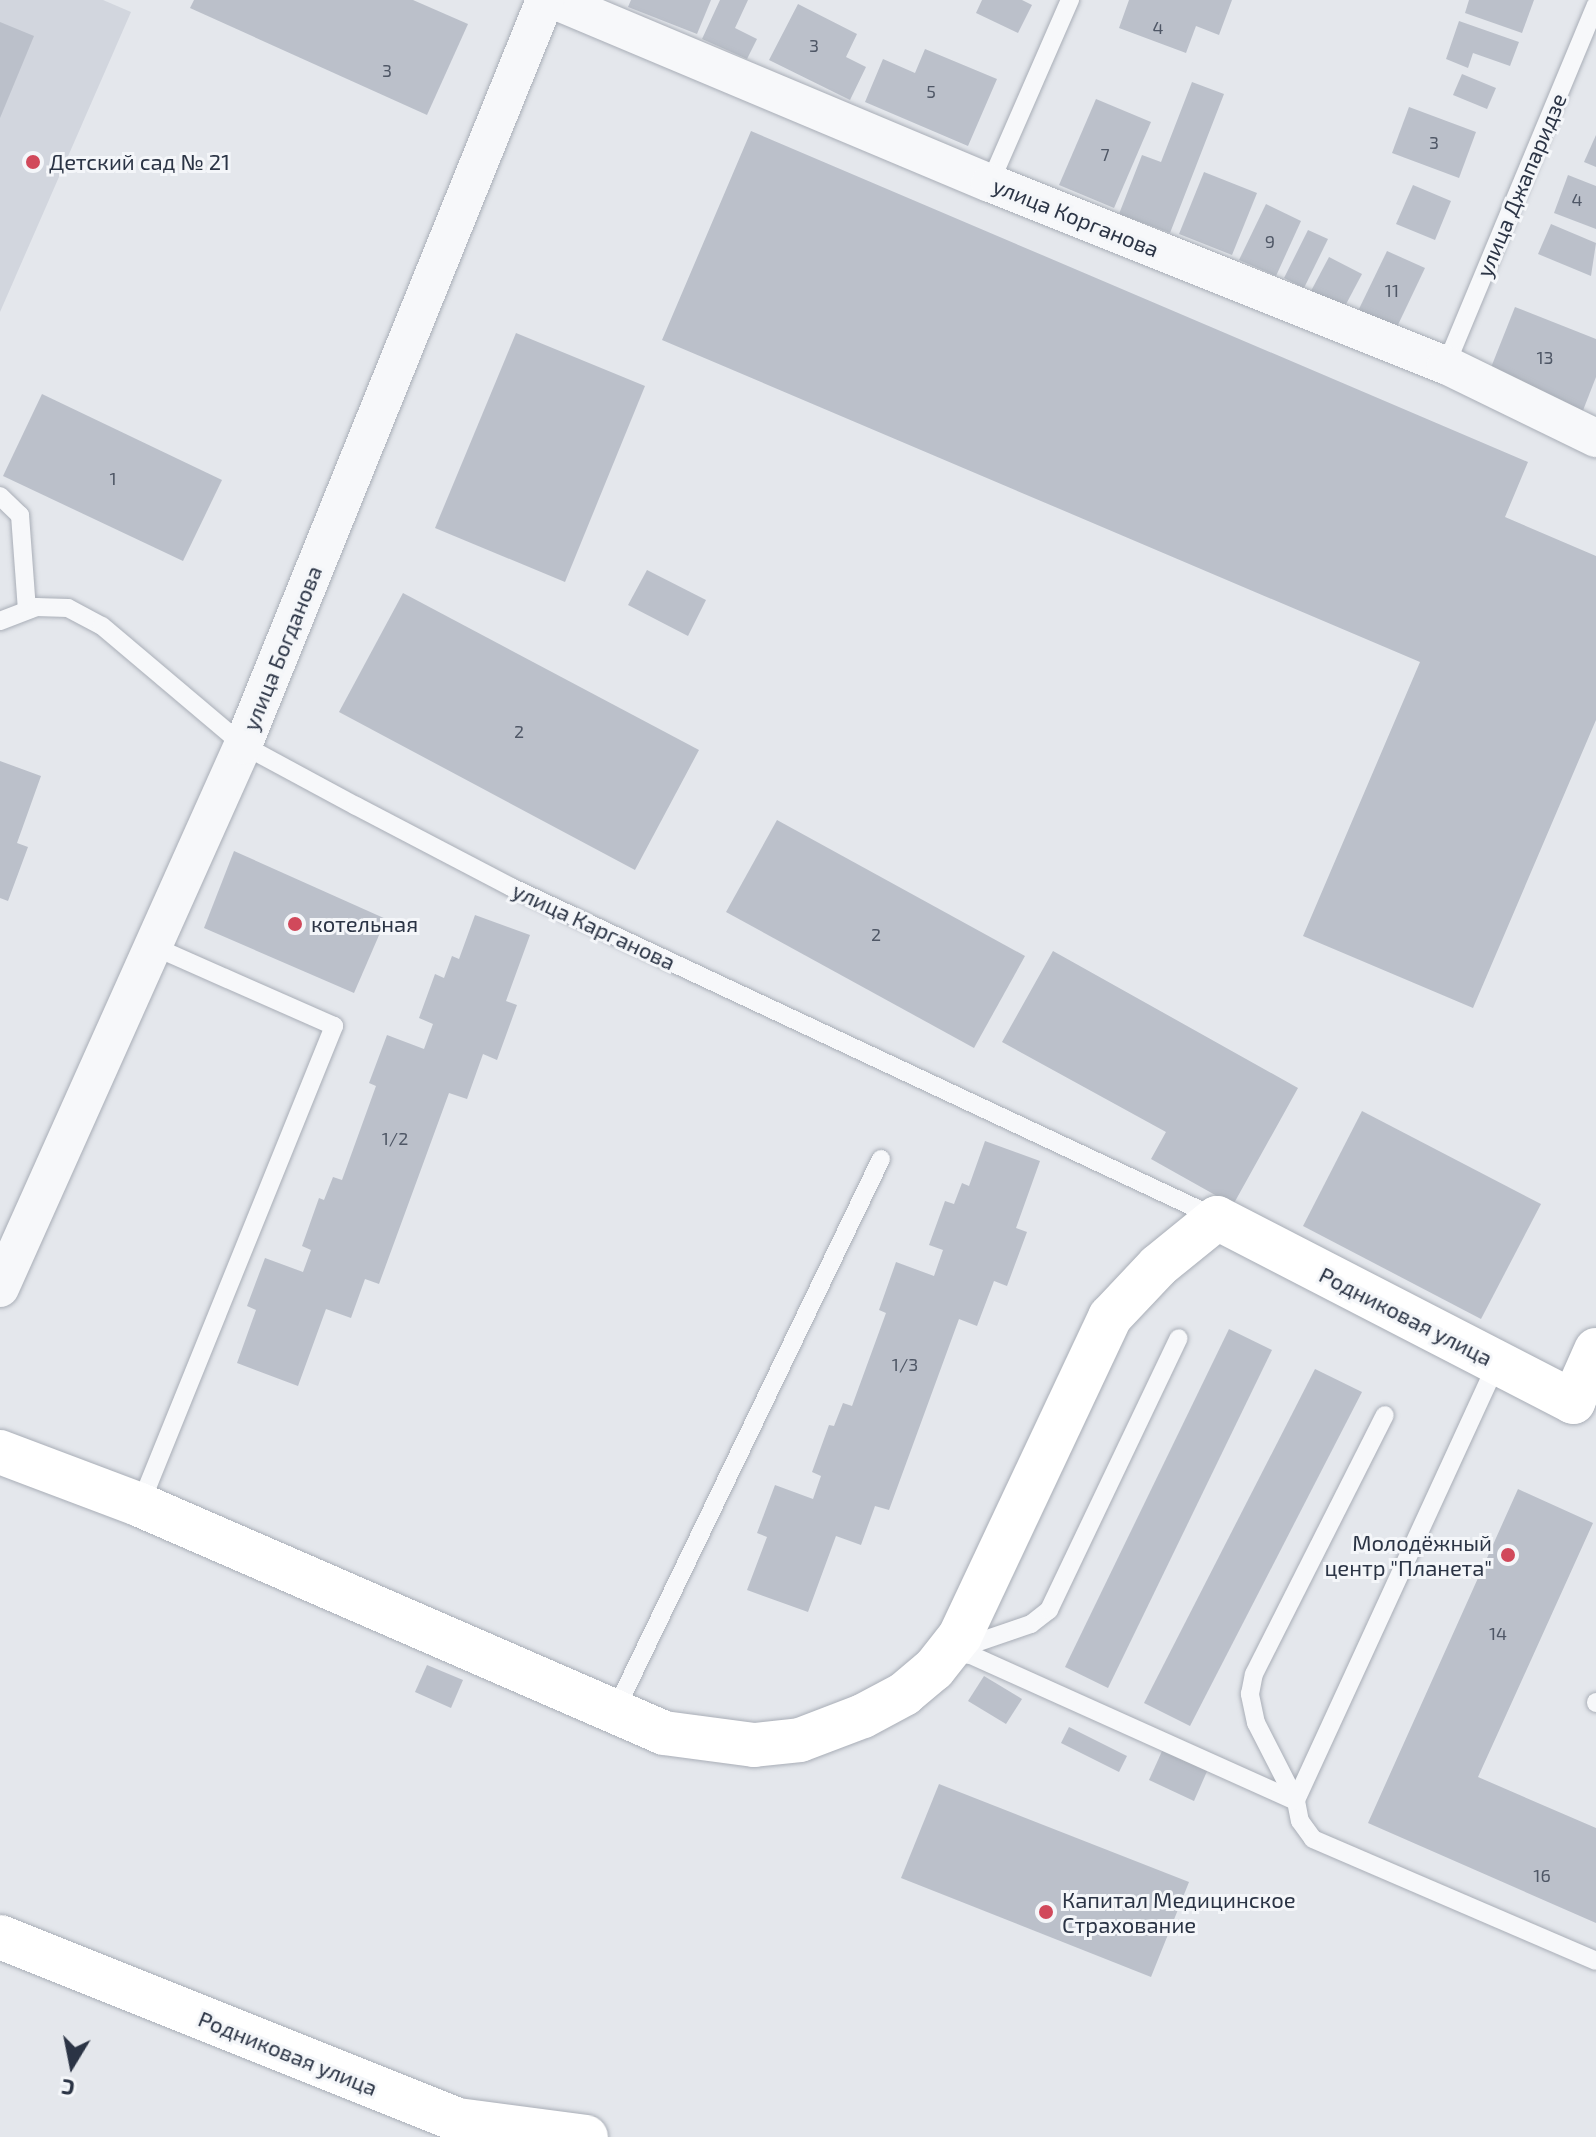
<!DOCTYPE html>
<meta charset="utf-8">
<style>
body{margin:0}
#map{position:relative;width:1596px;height:2137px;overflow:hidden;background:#e4e7ec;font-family:"Exo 2",sans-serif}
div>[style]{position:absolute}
.built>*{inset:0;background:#d2d6de}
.building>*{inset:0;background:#bbc0ca}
.roads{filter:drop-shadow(0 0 2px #a9aeb7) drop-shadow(0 0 2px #a9aeb7)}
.lane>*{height:18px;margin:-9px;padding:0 9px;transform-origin:9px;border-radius:9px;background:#f7f8fa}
.street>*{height:38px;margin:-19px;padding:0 19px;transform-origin:19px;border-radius:19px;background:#f7f8fa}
.secondary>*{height:44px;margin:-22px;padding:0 22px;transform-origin:22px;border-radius:22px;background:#fff}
.dots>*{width:22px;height:22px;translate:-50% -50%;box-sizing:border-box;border:4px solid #f4f6f9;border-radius:50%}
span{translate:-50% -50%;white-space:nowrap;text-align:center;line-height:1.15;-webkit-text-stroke:6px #f4f6f9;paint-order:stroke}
.number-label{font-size:18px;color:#4f5766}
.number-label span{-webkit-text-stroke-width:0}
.poi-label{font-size:22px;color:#2b3445}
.left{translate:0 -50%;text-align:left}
.right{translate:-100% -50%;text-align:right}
.street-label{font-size:22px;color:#2b3445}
.north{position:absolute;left:32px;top:2025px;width:80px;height:80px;-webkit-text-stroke:6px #f4f6f9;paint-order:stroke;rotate:190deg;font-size:22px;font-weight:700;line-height:32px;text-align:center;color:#2b3445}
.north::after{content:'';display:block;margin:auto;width:28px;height:36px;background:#2b3445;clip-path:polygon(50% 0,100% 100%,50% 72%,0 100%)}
</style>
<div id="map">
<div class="built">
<i style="clip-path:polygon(0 0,103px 0,131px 12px,0 312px)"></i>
</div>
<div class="building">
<i style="clip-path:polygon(194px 0,413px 0,468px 24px,427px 115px,190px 8px)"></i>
<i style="clip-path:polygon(631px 0,711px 0,697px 34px,628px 7px)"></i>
<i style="clip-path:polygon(720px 0,748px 0,735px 28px,757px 39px,747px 59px,702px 39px)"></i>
<i style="clip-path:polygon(982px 0,1022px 0,1032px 5px,1018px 33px,976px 13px)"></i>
<i style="clip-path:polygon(1129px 0,1232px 0,1219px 35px,1196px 26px,1186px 53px,1119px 28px)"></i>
<i style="clip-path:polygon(1469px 0,1534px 0,1522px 33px,1465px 13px)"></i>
<i style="clip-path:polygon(798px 4px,857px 34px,846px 57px,866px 67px,850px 100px,769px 60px)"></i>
<i style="clip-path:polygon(1459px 21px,1519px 42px,1510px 66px,1473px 53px,1468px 68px,1446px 59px)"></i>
<i style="clip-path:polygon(0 22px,34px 36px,0 118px)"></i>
<i style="clip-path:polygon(925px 49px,997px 79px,968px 146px,865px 102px,883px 59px,915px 73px)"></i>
<i style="clip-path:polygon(1462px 74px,1496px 88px,1487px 109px,1453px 95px)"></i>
<i style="clip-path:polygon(1192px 82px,1224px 94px,1170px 233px,1119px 214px,1142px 155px,1161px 162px)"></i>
<i style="clip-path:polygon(1096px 99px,1151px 122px,1114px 208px,1059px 185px)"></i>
<i style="clip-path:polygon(1409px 107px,1476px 132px,1459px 178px,1392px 153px)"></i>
<i style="clip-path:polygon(751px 131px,1528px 462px,1505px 517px,1596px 556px,1596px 720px,1473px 1008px,1303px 936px,1420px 662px,662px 340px)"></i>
<i style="clip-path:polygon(1596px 135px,1596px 167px,1584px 162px)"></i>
<i style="clip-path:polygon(1204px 172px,1257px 193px,1232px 255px,1179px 234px)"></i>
<i style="clip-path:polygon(1568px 175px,1596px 186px,1596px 229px,1554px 213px)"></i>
<i style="clip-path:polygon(1413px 185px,1451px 201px,1435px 240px,1396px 224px)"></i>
<i style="clip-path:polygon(1266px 204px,1301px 221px,1276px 276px,1239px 260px)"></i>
<i style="clip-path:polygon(1551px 224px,1596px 243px,1591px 276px,1538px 254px)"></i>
<i style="clip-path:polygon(1308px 230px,1328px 239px,1304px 288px,1284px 278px)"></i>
<i style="clip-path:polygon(1387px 251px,1425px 268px,1396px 329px,1358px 311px)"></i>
<i style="clip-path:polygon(1329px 257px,1362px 274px,1344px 308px,1311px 291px)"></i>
<i style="clip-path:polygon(1515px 307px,1596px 339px,1596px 377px,1582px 413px,1488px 375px)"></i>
<i style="clip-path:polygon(516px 333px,645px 386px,565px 582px,435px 528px)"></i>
<i style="clip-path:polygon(42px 394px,222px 480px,183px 561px,3px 476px)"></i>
<i style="clip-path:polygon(647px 570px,706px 600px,688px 636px,628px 605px)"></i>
<i style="clip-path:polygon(403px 593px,699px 750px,635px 870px,339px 712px)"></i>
<i style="clip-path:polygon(0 761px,41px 776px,17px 843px,28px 847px,8px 901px,0 898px)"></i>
<i style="clip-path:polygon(777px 820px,1025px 956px,974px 1048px,726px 912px)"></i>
<i style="clip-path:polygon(234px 851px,386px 919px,354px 993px,204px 928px)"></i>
<i style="clip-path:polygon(475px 915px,530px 935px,506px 1001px,517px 1005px,497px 1060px,483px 1054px,467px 1099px,449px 1093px,379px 1284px,365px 1279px,351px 1318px,326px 1309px,298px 1386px,237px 1363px,256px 1310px,247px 1306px,265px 1258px,303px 1272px,311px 1250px,302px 1246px,319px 1198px,324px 1200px,333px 1177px,342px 1180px,376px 1086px,369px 1083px,387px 1035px,424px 1049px,433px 1024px,419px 1018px,435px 974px,444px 978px,452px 956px,459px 959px)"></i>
<i style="clip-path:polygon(1053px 951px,1298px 1088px,1233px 1205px,1151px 1159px,1166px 1132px,1002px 1042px)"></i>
<i style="clip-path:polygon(1362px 1111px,1541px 1204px,1481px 1319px,1303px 1226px)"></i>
<i style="clip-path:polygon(985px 1141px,1040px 1161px,1016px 1228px,1027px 1232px,1007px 1286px,994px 1281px,977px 1326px,959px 1319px,889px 1510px,875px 1506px,861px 1545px,836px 1536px,808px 1612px,747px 1590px,767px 1537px,757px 1533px,775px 1485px,813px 1499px,821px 1476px,812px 1472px,829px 1425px,834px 1426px,843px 1403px,852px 1406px,886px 1313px,879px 1310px,896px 1262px,934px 1276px,943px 1250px,929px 1245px,945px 1201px,954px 1204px,962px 1183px,969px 1186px)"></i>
<i style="clip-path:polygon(1229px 1329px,1272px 1350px,1108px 1688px,1065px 1667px)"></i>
<i style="clip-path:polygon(1315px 1369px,1362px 1392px,1190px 1726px,1144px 1703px)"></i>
<i style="clip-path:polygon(1518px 1489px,1593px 1523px,1478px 1777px,1596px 1828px,1596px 1923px,1368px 1823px)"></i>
<i style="clip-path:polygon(427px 1665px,463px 1680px,451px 1708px,415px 1692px)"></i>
<i style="clip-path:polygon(984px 1676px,1022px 1699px,1006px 1724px,968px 1701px)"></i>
<i style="clip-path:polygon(1069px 1727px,1127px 1756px,1119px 1772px,1061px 1743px)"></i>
<i style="clip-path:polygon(1163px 1749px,1208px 1769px,1194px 1801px,1149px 1780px)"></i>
<i style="clip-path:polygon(939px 1784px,1189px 1882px,1151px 1977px,901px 1878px)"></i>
</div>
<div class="roads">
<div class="lane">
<i style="left:990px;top:183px;width:200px;rotate:-66.4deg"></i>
<i style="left:1446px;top:365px;width:390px;rotate:-67.4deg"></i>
<i style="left:0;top:496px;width:28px;rotate:44deg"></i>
<i style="left:20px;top:515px;width:95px;rotate:85.8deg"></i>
<i style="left:0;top:621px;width:39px;rotate:-21deg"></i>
<i style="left:36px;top:607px;width:32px;rotate:2deg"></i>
<i style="left:68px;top:608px;width:38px;rotate:28deg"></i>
<i style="left:102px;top:626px;width:185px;rotate:40.2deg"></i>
<i style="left:243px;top:745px;width:128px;rotate:28.4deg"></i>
<i style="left:356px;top:806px;width:175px;rotate:27.6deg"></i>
<i style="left:511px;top:887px;width:780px;rotate:25.12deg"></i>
<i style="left:1497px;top:1363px;width:482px;rotate:114.7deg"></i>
<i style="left:1296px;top:1801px;width:20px;rotate:79deg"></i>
<i style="left:1300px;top:1821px;width:22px;rotate:54deg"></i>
<i style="left:1313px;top:1839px;width:308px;rotate:23.3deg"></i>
<i style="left:140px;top:1505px;width:517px;rotate:-67.95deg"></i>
<i style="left:334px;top:1026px;width:198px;rotate:-156.2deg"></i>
<i style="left:961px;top:1648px;width:74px;rotate:-18.9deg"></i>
<i style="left:1031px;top:1624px;width:23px;rotate:-38deg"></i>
<i style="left:1049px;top:1610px;width:301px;rotate:-64.5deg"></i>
<i style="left:954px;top:1653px;width:17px;rotate:7deg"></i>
<i style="left:971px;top:1655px;width:356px;rotate:24.2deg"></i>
<i style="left:1596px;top:1702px;width:1px;rotate:90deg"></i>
<i style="left:614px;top:1713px;width:615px;rotate:-64.27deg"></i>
<i style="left:1296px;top:1801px;width:88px;rotate:-117.1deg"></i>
<i style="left:1256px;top:1723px;width:30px;rotate:-102deg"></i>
<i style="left:1250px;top:1694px;width:20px;rotate:-79deg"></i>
<i style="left:1254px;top:1674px;width:290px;rotate:-63.2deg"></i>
</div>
<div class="street">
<i style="left:554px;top:0;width:473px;rotate:22.8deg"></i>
<i style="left:990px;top:183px;width:491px;rotate:21.8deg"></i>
<i style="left:1446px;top:365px;width:167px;rotate:26deg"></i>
<i style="left:0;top:1288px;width:595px;rotate:-65.89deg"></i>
<i style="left:243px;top:745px;width:804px;rotate:-67.93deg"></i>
</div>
<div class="secondary">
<i style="left:0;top:1452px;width:150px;rotate:20.7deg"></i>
<i style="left:140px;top:1505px;width:571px;rotate:23.51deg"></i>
<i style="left:664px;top:1733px;width:91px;rotate:7.6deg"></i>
<i style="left:754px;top:1745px;width:46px;rotate:-6.2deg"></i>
<i style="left:800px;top:1740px;width:67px;rotate:-20.9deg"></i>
<i style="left:863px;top:1716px;width:47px;rotate:-28.2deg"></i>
<i style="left:904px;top:1694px;width:39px;rotate:-40deg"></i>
<i style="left:934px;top:1669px;width:42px;rotate:-51.8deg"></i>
<i style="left:960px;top:1636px;width:353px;rotate:-64.8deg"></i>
<i style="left:1110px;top:1317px;width:70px;rotate:-46.7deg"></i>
<i style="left:1158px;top:1266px;width:76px;rotate:-39.1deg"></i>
<i style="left:1217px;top:1218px;width:401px;rotate:27.3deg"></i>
<i style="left:1573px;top:1402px;width:57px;rotate:-66.1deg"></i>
<i style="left:0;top:1937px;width:492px;rotate:21.8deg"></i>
<i style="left:457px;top:2120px;width:130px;rotate:7.5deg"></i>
</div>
</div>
<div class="dots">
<i style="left:33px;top:162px;background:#d1495b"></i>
<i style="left:295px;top:924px;background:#d1495b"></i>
<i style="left:1508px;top:1555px;background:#d1495b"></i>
<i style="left:1046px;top:1912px;background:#d1495b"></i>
</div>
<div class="number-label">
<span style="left:1158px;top:27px">4</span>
<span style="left:814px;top:45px">3</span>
<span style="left:387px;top:70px">3</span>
<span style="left:931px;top:91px">5</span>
<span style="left:1434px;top:142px">3</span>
<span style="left:1105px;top:154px">7</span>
<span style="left:1577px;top:199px">4</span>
<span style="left:1270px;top:241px">9</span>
<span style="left:1392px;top:290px">11</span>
<span style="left:1545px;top:357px">13</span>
<span style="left:113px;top:478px">1</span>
<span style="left:519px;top:731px">2</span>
<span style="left:876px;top:934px">2</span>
<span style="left:395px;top:1138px">1/2</span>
<span style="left:905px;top:1364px">1/3</span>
<span style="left:1498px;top:1633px">14</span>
<span style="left:1542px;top:1875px">16</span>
</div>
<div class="poi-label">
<span class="left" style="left:49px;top:162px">Детский сад № 21</span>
<span class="left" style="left:311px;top:924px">котельная</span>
<span class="right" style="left:1492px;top:1555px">Молодёжный<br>центр "Планета"</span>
<span class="left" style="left:1062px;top:1912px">Капитал Медицинское<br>Страхование</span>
</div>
<div class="street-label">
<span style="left:1521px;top:185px;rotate:-67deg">улица Джапаридзе</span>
<span style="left:1076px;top:217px;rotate:22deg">улица Корганова</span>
<span style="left:282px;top:648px;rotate:-68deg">улица Богданова</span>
<span style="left:594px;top:926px;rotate:25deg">улица Карганова</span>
<span style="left:1406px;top:1316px;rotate:27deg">Родниковая улица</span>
<span style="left:288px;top:2053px;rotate:22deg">Родниковая улица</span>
</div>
<div class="north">С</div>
</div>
